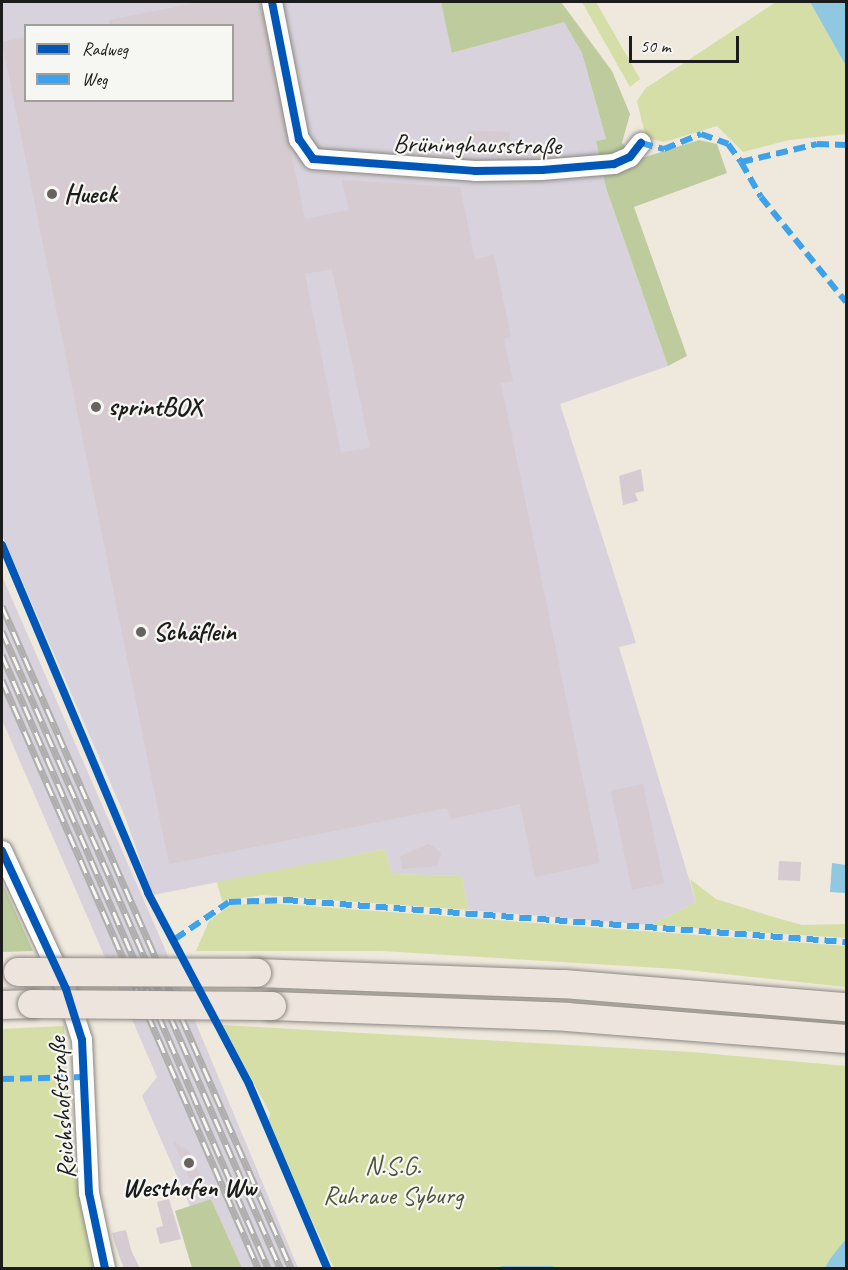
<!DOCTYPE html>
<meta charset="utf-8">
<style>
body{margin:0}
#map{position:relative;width:848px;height:1270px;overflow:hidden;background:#eee8dd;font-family:Caveat,sans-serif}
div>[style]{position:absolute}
.industrial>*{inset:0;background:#d7d2db}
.green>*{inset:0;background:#d4dea6}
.forest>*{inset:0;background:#becc9d}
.water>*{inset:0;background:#8fc8e0}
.stream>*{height:4.5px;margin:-2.25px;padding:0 2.25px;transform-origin:2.25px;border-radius:2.25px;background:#8fc8e0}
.building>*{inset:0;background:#d5cbd0}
.roads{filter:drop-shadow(0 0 2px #8c8883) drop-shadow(0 0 2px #8c8883)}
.minor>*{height:20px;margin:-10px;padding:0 10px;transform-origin:10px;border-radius:10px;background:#fcfcfa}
.highway>*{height:28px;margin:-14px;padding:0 14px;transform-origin:14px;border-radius:14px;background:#ede5dd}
.rail>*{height:7px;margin-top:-3.5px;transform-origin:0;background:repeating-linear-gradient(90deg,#f6f6f2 0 14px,#afaead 0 28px);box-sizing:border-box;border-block:2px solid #afaead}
.bridges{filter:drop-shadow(0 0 2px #8c8883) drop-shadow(0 0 2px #8c8883)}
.highway-bridge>*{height:28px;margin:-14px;padding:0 14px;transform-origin:14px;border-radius:14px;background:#ede5dd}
.quiet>*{height:6px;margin-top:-3px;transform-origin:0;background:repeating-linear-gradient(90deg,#3da2ea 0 12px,transparent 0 18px)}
.cycleway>*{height:8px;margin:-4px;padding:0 4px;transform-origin:4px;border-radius:4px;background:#0057b8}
.dots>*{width:16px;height:16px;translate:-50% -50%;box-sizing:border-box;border:3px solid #f6f6f2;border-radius:50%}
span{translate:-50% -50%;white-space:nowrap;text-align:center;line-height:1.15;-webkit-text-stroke:4.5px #f6f6f2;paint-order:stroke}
.street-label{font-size:26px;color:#1c1c1c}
.poi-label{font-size:26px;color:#1c1c1c;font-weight:700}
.left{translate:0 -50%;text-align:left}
.park-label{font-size:26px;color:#4d5438}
.frame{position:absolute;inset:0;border:3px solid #1c1c1c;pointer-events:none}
.legend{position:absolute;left:24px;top:24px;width:210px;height:78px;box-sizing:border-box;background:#f6f6f2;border:2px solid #9f9f9c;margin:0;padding:8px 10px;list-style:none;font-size:18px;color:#1c1c1c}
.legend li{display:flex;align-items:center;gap:12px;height:30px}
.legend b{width:30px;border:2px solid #9f9f9c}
.scale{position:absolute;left:629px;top:36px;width:110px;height:27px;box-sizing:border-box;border:3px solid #1c1c1c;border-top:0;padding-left:8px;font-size:18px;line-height:21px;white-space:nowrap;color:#1c1c1c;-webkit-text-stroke:4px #f6f6f2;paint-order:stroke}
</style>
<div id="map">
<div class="industrial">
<i style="clip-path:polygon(evenodd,2px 2px,441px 2px,453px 53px,564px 21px,582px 53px,606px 139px,596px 141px,606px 188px,668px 366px,560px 404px,636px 643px,619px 647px,696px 902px,651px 925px,468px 910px,462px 876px,392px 874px,385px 849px,153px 895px,124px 814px,2px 535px,2px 2px,26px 26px,232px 26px,232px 100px,26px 100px,26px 26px)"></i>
<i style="clip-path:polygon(2px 576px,162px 942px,298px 1268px,242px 1268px,211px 1199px,190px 1206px,142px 1096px,157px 1077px,2px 720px)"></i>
</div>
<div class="green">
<i style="clip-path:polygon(582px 2px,596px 2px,640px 79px,630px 87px)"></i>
<i style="clip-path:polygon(776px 2px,810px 2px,846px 66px,846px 134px,789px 140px,743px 152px,717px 126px,664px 142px,646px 138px,637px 101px,646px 88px)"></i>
<i style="clip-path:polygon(385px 849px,392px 874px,462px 876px,468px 910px,262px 895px,222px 901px,217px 882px)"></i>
<i style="clip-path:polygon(690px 879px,716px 899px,770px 916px,802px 925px,846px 924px,846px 938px,651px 925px,696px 902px)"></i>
<i style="clip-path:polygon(267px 903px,846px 946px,846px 987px,677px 969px,382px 951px,196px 951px,209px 921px,231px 905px)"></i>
<i style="clip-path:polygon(222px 1025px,691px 1052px,846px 1066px,846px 1268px,334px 1268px,268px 1125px,270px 1113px)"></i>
<i style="clip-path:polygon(64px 1026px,72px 1154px,93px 1268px,2px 1268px,2px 1029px)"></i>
</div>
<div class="forest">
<i style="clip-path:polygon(441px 2px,561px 2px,612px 71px,630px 114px,622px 143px,636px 160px,699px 140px,717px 144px,727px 173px,634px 207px,687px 356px,668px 366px,606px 188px,596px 141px,606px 139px,582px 53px,564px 22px,452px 53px)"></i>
<i style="clip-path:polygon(2px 882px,33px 951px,2px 952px)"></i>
<i style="clip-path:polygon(211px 1199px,242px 1268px,192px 1268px,175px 1211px)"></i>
</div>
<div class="water">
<i style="clip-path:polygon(810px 2px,846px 2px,846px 66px)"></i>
<i style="clip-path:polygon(832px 863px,846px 865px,846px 893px,830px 892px)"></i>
<i style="clip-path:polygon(846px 1239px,846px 1268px,825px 1268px,830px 1259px)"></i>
</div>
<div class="stream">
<i style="left:502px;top:1268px;width:50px"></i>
</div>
<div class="building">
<i style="clip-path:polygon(evenodd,200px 2px,260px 2px,305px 219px,349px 210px,342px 180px,460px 187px,475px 259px,494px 255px,511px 337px,504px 339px,513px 381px,501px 383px,600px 863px,535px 877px,520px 804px,450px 819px,447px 808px,169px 864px,2px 42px,26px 37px,26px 100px,232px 100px,232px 26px,109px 26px,109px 20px,200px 2px,332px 269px,370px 447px,341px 453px,305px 274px,332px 269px)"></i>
<i style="clip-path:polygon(468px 131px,510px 132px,510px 157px,491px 157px,491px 142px,468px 141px)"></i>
<i style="clip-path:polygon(641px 469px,644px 491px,635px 493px,638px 501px,623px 505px,619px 476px)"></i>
<i style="clip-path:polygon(643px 784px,664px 883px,632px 890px,611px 791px)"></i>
<i style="clip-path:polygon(429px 844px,441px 852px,438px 866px,402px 869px,400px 856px)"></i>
<i style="clip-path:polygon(779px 861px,801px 862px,800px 881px,778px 880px)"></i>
<i style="clip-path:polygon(173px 1141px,189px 1151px,200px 1175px,190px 1179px)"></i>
<i style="clip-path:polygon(169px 1199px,181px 1239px,160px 1244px,156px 1228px,163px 1226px,157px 1202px)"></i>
<i style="clip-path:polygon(126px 1230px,131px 1250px,140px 1269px,124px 1269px,115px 1244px,112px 1233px)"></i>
</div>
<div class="roads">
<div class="minor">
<i style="left:272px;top:2px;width:140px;rotate:78.9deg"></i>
<i style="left:299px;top:139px;width:24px;rotate:55deg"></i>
<i style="left:313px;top:159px;width:162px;rotate:4.2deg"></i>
<i style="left:475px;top:171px;width:67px;rotate:-0.9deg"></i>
<i style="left:542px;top:170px;width:72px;rotate:-4.8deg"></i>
<i style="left:614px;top:164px;width:17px;rotate:-24deg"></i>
<i style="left:630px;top:157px;width:18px;rotate:-52deg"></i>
<i style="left:2px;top:851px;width:152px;rotate:65.1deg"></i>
<i style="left:66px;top:989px;width:53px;rotate:72.6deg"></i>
<i style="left:82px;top:1040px;width:153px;rotate:87.4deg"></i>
<i style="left:89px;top:1193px;width:77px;rotate:78deg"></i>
</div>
<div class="highway">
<i style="left:257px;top:973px;width:307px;rotate:2.1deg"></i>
<i style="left:564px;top:984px;width:283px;rotate:4.7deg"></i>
<i style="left:2px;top:1005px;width:30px;rotate:-2deg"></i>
<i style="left:272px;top:1006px;width:295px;rotate:2.1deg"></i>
<i style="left:567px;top:1017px;width:280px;rotate:4.5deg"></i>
</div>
</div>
<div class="rail">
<i style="left:2px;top:606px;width:722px;rotate:66.42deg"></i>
<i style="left:2px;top:631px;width:695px;rotate:66.42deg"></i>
<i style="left:2px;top:655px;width:668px;rotate:66.54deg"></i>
<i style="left:2px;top:680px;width:641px;rotate:66.47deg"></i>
</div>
<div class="bridges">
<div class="highway-bridge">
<i style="left:18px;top:972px;width:239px;rotate:0.2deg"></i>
<i style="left:32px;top:1004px;width:240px;rotate:0.5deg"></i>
</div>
</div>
<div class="quiet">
<i style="left:641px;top:143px;width:24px;rotate:15deg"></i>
<i style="left:664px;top:149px;width:40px;rotate:-22deg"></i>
<i style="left:701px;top:134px;width:29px;rotate:20deg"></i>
<i style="left:728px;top:144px;width:22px;rotate:54deg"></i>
<i style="left:741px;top:162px;width:78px;rotate:-13.3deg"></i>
<i style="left:817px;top:144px;width:29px;rotate:2deg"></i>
<i style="left:741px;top:162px;width:40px;rotate:60.3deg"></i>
<i style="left:761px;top:197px;width:135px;rotate:51deg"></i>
<i style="left:175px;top:939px;width:65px;rotate:-34.4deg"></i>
<i style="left:229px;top:902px;width:57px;rotate:-2deg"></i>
<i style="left:286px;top:900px;width:562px;rotate:4.29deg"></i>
<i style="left:2px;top:1079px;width:82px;rotate:-1.4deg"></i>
</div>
<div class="cycleway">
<i style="left:272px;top:2px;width:140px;rotate:78.9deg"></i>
<i style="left:299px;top:139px;width:24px;rotate:55deg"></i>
<i style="left:313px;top:159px;width:162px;rotate:4.2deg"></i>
<i style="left:475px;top:171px;width:67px;rotate:-0.9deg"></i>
<i style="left:542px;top:170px;width:72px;rotate:-4.8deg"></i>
<i style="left:614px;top:164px;width:17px;rotate:-24deg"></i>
<i style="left:630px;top:157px;width:18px;rotate:-52deg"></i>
<i style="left:2px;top:545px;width:377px;rotate:67.2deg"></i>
<i style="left:148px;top:893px;width:216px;rotate:62.1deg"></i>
<i style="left:249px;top:1084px;width:200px;rotate:67deg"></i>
<i style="left:2px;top:851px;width:152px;rotate:65.1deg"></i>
<i style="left:66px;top:989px;width:53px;rotate:72.6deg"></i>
<i style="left:82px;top:1040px;width:153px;rotate:87.4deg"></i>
<i style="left:89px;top:1193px;width:77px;rotate:78deg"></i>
</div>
<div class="dots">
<i style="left:52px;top:194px;background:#666360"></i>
<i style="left:96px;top:407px;background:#666360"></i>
<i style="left:141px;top:632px;background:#666360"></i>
<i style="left:189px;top:1163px;background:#666360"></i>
</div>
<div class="street-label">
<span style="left:477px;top:145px;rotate:1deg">Brüninghausstraße</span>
<span style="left:62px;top:1108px;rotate:-94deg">Reichshofstraße</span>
</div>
<div class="poi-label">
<span class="left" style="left:64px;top:194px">Hueck</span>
<span class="left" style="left:108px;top:407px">sprintBOX</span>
<span class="left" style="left:153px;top:632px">Schäflein</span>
<span style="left:189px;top:1188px">Westhofen Ww</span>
</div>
<div class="park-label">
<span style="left:393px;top:1181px">N.S.G.<br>Ruhraue Syburg</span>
</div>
<div class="frame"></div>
<ul class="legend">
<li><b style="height:8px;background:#0057b8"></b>Radweg</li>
<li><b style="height:8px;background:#3da2ea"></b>Weg</li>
</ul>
<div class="scale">50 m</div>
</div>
